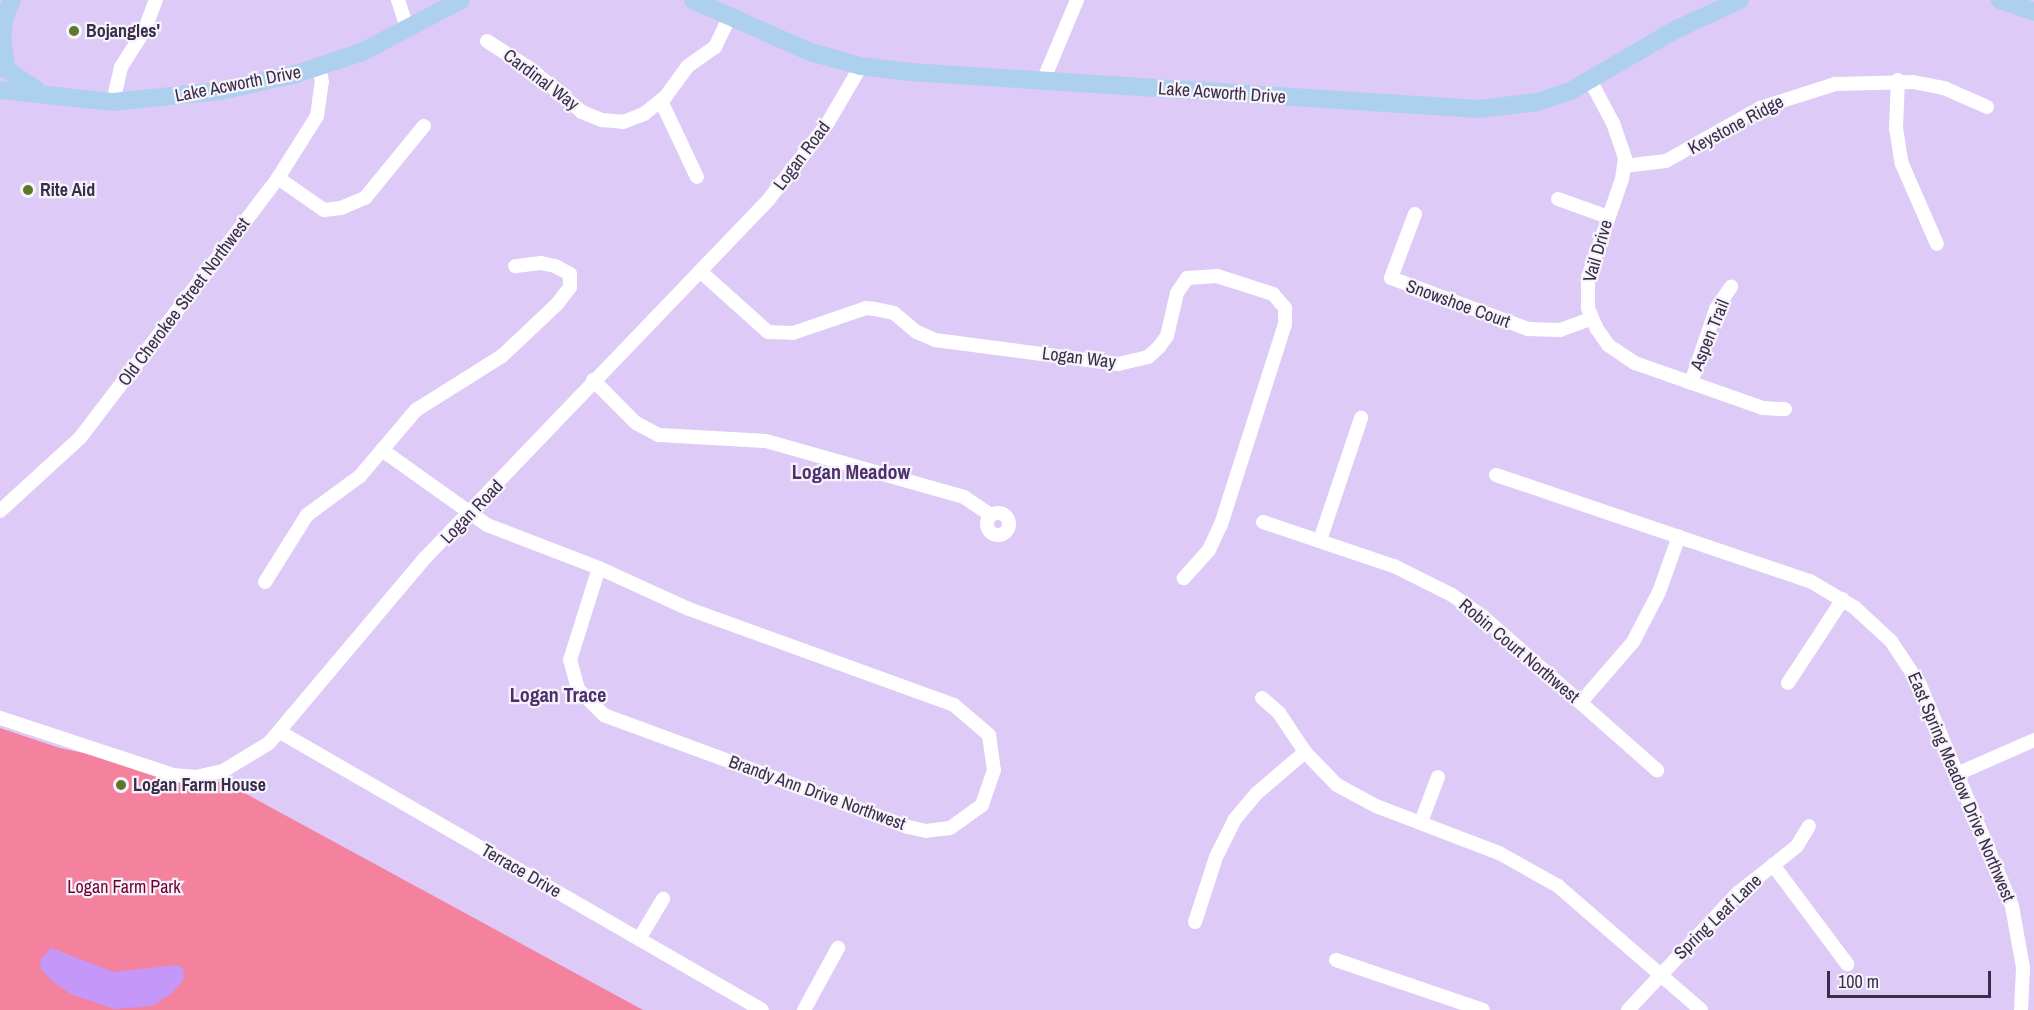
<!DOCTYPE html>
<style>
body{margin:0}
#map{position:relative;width:2034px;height:1010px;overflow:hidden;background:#ddcaf6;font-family:"Archivo Narrow",sans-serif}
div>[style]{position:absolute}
.green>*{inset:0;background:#f4829f}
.water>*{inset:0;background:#c597f9}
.minor>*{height:14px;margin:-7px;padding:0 7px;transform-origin:7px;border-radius:7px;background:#fff}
.minor>.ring{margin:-7px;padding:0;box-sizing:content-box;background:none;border:14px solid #fff;border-radius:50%}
.major>*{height:18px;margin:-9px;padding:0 9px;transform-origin:9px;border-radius:9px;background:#acd0ee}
.dots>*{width:16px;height:16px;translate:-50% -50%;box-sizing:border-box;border:3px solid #f6f3fb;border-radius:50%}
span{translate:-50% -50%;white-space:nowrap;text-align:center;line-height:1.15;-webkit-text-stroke:4.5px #f6f3fb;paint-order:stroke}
.poi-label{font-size:18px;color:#3a2d49;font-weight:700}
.left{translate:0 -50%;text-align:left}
.street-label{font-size:18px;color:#3a2d49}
.park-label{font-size:18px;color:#6d002f}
.neighbourhood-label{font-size:20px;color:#4e2f6d;font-weight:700}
.scale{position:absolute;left:1827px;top:971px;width:164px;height:27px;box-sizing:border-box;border:3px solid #3a2d49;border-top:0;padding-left:8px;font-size:18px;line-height:21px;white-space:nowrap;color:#3a2d49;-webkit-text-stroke:4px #f6f3fb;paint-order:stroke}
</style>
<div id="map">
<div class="green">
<i style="clip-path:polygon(0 728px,60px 748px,228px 784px,643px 1010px,0 1010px)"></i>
</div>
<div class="water">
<i style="clip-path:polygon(51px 948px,114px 972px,178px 965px,184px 970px,183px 981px,171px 994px,152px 1006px,114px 1009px,71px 994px,53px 982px,40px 968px,41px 959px)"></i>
</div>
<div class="minor">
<i style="left:398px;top:0;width:29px;rotate:72deg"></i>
<i style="left:487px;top:41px;width:54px;rotate:32.8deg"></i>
<i style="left:532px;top:70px;width:65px;rotate:40deg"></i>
<i style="left:582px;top:112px;width:22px;rotate:22deg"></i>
<i style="left:602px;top:120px;width:21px;rotate:5deg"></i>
<i style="left:623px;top:122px;width:22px;rotate:-21deg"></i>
<i style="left:644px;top:114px;width:28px;rotate:-39deg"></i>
<i style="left:666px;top:96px;width:37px;rotate:-54deg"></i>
<i style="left:688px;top:66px;width:33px;rotate:-35deg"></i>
<i style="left:715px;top:47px;width:34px;rotate:-64deg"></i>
<i style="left:1590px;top:80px;width:49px;rotate:61.9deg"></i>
<i style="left:1613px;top:123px;width:37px;rotate:71deg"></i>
<i style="left:1625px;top:158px;width:21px;rotate:98deg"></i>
<i style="left:1622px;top:179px;width:104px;rotate:109.1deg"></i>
<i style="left:1588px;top:277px;width:31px;rotate:90deg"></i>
<i style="left:1588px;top:308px;width:23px;rotate:67deg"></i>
<i style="left:1597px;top:329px;width:19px;rotate:55deg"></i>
<i style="left:1608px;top:345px;width:32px;rotate:34deg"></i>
<i style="left:1635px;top:363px;width:136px;rotate:19.4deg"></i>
<i style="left:1763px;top:408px;width:22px;rotate:3deg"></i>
<i style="left:1898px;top:80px;width:48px;rotate:92.4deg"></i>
<i style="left:1896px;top:128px;width:36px;rotate:81deg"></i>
<i style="left:1902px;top:164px;width:87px;rotate:66.4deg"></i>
<i style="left:1043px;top:81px;width:88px;rotate:-67.2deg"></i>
<i style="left:661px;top:101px;width:84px;rotate:64.7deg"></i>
<i style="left:113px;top:102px;width:36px;rotate:-77deg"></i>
<i style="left:121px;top:67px;width:43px;rotate:-57.4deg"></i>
<i style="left:144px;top:31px;width:33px;rotate:-69deg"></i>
<i style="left:1624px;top:166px;width:42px;rotate:-6.8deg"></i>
<i style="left:1666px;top:161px;width:108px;rotate:-29.4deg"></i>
<i style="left:1760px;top:108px;width:79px;rotate:-17.7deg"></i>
<i style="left:1835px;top:84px;width:78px;rotate:-1.5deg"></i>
<i style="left:1913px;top:82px;width:32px;rotate:11deg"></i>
<i style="left:1944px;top:88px;width:47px;rotate:23.8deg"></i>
<i style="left:278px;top:178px;width:56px;rotate:34.8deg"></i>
<i style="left:324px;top:210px;width:17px;rotate:-7deg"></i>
<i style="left:341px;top:208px;width:26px;rotate:-23deg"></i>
<i style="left:365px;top:198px;width:93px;rotate:-50.7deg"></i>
<i style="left:1558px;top:199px;width:53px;rotate:19.8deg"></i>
<i style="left:1415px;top:214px;width:68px;rotate:110.6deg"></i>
<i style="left:1391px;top:278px;width:146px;rotate:20.4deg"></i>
<i style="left:1528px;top:329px;width:32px;rotate:2deg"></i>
<i style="left:1560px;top:330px;width:33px;rotate:-20deg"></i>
<i style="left:700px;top:271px;width:91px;rotate:41.9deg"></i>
<i style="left:768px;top:332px;width:25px;rotate:2deg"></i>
<i style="left:793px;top:333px;width:77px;rotate:-18.9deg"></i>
<i style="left:866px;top:308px;width:9px;rotate:6deg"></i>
<i style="left:875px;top:309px;width:19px;rotate:12deg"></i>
<i style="left:894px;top:313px;width:30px;rotate:40deg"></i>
<i style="left:917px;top:332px;width:20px;rotate:24deg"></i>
<i style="left:935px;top:340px;width:185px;rotate:7.5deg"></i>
<i style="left:1118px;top:364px;width:31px;rotate:-13deg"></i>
<i style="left:1148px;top:357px;width:15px;rotate:-42deg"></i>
<i style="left:1159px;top:347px;width:14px;rotate:-54deg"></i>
<i style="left:1167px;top:336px;width:44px;rotate:-76.9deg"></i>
<i style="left:1177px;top:293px;width:18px;rotate:-56deg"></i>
<i style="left:1187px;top:278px;width:30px;rotate:-4deg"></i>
<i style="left:1217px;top:276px;width:59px;rotate:17.8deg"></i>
<i style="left:1273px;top:294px;width:18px;rotate:49deg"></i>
<i style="left:1285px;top:308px;width:16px;rotate:90deg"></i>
<i style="left:1285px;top:324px;width:210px;rotate:107.7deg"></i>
<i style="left:1221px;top:524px;width:29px;rotate:115deg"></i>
<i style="left:1209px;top:550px;width:38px;rotate:132deg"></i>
<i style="left:593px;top:380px;width:61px;rotate:45deg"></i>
<i style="left:636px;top:423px;width:26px;rotate:28deg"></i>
<i style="left:659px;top:435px;width:107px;rotate:3.2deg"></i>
<i style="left:766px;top:441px;width:206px;rotate:15.8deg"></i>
<i style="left:964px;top:497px;width:32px;rotate:34deg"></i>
<i style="left:1691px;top:383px;width:78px;rotate:-71.3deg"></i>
<i style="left:1716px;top:309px;width:27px;rotate:-56deg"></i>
<i style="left:382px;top:450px;width:129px;rotate:35.5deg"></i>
<i style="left:487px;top:525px;width:120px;rotate:21deg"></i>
<i style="left:599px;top:568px;width:99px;rotate:24.5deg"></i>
<i style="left:689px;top:609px;width:282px;rotate:19.9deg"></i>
<i style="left:954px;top:705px;width:46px;rotate:40.6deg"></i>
<i style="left:989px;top:735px;width:35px;rotate:82deg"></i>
<i style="left:994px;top:770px;width:37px;rotate:109deg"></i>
<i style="left:982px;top:805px;width:39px;rotate:144deg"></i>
<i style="left:950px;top:828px;width:24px;rotate:173deg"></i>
<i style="left:926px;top:831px;width:18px;rotate:-167deg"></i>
<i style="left:908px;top:827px;width:324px;rotate:-159.8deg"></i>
<i style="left:604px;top:715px;width:37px;rotate:-135deg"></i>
<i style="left:578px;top:689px;width:30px;rotate:-105deg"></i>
<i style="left:570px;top:660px;width:96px;rotate:-72.5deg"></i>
<i style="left:1496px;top:475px;width:331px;rotate:18.7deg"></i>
<i style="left:1810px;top:581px;width:51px;rotate:30.6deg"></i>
<i style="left:1854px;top:607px;width:50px;rotate:42.6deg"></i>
<i style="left:1891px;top:641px;width:53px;rotate:56.6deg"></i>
<i style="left:1920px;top:685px;width:239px;rotate:67.4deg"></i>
<i style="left:2012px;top:906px;width:63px;rotate:79.9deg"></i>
<i style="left:2023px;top:968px;width:42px;rotate:92.7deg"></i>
<i style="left:0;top:511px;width:108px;rotate:-42.4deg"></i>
<i style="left:80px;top:438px;width:327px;rotate:-52.7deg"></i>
<i style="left:278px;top:178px;width:73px;rotate:-57.8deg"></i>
<i style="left:317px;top:116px;width:34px;rotate:-82deg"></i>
<i style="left:322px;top:82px;width:15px;rotate:-101deg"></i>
<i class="ring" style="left:987px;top:513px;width:8px;height:8px"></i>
<i style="left:1263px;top:522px;width:138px;rotate:18.6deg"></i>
<i style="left:1394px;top:566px;width:65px;rotate:26.6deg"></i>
<i style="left:1452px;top:595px;width:35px;rotate:35deg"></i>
<i style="left:1481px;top:615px;width:235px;rotate:41.4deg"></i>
<i style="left:1320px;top:540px;width:129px;rotate:-71.4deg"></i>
<i style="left:265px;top:582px;width:79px;rotate:-57.9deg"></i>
<i style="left:307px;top:515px;width:66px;rotate:-36.3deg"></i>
<i style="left:360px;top:476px;width:87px;rotate:-49.7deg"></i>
<i style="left:416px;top:410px;width:102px;rotate:-32.1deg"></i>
<i style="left:502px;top:356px;width:77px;rotate:-43.4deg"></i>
<i style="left:558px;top:303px;width:20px;rotate:-53deg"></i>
<i style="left:570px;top:287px;width:13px;rotate:-90deg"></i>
<i style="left:570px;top:274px;width:17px;rotate:-152deg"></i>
<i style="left:555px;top:266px;width:14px;rotate:-168deg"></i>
<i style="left:541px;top:263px;width:26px;rotate:173deg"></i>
<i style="left:1788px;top:683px;width:100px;rotate:-56.8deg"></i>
<i style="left:1262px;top:698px;width:23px;rotate:41deg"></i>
<i style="left:1279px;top:713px;width:47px;rotate:56.3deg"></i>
<i style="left:1305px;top:752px;width:46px;rotate:45.9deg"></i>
<i style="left:1337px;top:785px;width:44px;rotate:28.3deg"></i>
<i style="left:1376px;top:806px;width:132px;rotate:20.9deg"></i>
<i style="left:1499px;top:853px;width:68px;rotate:29.2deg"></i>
<i style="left:1558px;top:886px;width:189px;rotate:40.9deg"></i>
<i style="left:1581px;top:702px;width:79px;rotate:-49.1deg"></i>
<i style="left:1633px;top:642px;width:56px;rotate:-62.5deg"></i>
<i style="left:1659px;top:592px;width:59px;rotate:-70.3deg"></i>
<i style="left:0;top:718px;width:182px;rotate:18.2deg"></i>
<i style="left:173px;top:775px;width:23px;rotate:5deg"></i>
<i style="left:196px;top:777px;width:28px;rotate:-13deg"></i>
<i style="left:223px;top:771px;width:54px;rotate:-31.3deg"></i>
<i style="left:269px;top:743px;width:242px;rotate:-49.9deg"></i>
<i style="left:425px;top:558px;width:497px;rotate:-46.2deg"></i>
<i style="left:769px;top:199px;width:95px;rotate:-52.3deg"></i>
<i style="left:827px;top:124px;width:67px;rotate:-59.6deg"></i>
<i style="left:280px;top:732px;width:556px;rotate:29.97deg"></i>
<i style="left:1959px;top:773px;width:82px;rotate:-23.7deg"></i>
<i style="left:1421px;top:822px;width:48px;rotate:-69.3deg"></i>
<i style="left:1773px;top:865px;width:124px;rotate:53.2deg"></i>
<i style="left:1195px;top:922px;width:68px;rotate:-72.1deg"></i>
<i style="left:1216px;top:857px;width:42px;rotate:-63.4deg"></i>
<i style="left:1235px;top:819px;width:34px;rotate:-50deg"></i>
<i style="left:1257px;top:793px;width:63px;rotate:-40.5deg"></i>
<i style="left:639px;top:939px;width:47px;rotate:-59deg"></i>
<i style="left:1336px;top:960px;width:155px;rotate:18.8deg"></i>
<i style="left:804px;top:1010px;width:71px;rotate:-61.3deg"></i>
<i style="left:1628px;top:1010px;width:161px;rotate:-46.8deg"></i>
<i style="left:1738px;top:893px;width:75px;rotate:-38.5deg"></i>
<i style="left:1797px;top:846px;width:23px;rotate:-59deg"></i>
</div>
<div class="major">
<i style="left:693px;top:0;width:128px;rotate:24deg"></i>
<i style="left:810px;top:52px;width:53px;rotate:15.4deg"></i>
<i style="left:861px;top:66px;width:49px;rotate:7deg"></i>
<i style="left:910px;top:72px;width:570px;rotate:3.72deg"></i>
<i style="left:1479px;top:109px;width:59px;rotate:-6.8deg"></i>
<i style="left:1538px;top:102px;width:36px;rotate:-19deg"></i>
<i style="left:1572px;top:90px;width:121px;rotate:-30.2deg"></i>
<i style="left:1677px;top:29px;width:69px;rotate:-24.7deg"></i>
<i style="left:2000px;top:0;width:36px;rotate:19deg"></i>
<i style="left:5px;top:16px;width:24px;rotate:97deg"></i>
<i style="left:2px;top:40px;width:30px;rotate:81deg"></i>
<i style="left:7px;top:70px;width:36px;rotate:34deg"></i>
<i style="left:1px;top:27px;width:29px;rotate:-68deg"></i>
<i style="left:0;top:90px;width:114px;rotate:6.1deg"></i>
<i style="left:113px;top:102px;width:108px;rotate:-5.9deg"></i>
<i style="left:220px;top:91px;width:78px;rotate:-12.6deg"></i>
<i style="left:296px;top:74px;width:70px;rotate:-18.4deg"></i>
<i style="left:362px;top:52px;width:112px;rotate:-27.7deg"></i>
</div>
<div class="dots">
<i style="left:74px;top:31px;background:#5f772a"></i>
<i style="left:28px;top:190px;background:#5f772a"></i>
<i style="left:121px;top:785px;background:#5f772a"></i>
</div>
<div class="poi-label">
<span class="left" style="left:86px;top:31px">Bojangles'</span>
<span class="left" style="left:40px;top:190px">Rite Aid</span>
<span class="left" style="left:133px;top:785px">Logan Farm House</span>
</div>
<div class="street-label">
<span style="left:541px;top:80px;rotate:37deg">Cardinal Way</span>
<span style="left:238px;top:84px;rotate:-11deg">Lake Acworth Drive</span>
<span style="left:1222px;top:93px;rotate:4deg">Lake Acworth Drive</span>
<span style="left:1736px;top:125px;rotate:-28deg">Keystone Ridge</span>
<span style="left:802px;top:156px;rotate:-53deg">Logan Road</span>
<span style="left:1598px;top:251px;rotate:-74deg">Vail Drive</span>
<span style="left:184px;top:302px;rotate:-53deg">Old Cherokee Street Northwest</span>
<span style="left:1458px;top:304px;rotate:20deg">Snowshoe Court</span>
<span style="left:1710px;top:335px;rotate:-68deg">Aspen Trail</span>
<span style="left:1079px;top:358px;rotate:7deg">Logan Way</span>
<span style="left:472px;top:512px;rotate:-46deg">Logan Road</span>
<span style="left:1519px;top:651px;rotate:40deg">Robin Court Northwest</span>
<span style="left:1961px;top:787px;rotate:67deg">East Spring Meadow Drive Northwest</span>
<span style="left:817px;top:793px;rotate:20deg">Brandy Ann Drive Northwest</span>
<span style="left:521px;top:871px;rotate:30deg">Terrace Drive</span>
<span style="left:1718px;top:917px;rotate:-44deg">Spring Leaf Lane</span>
</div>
<div class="park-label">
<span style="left:124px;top:887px">Logan Farm Park</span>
</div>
<div class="neighbourhood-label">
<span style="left:851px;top:471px">Logan Meadow</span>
<span style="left:558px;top:694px">Logan Trace</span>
</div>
<div class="scale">100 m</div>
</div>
